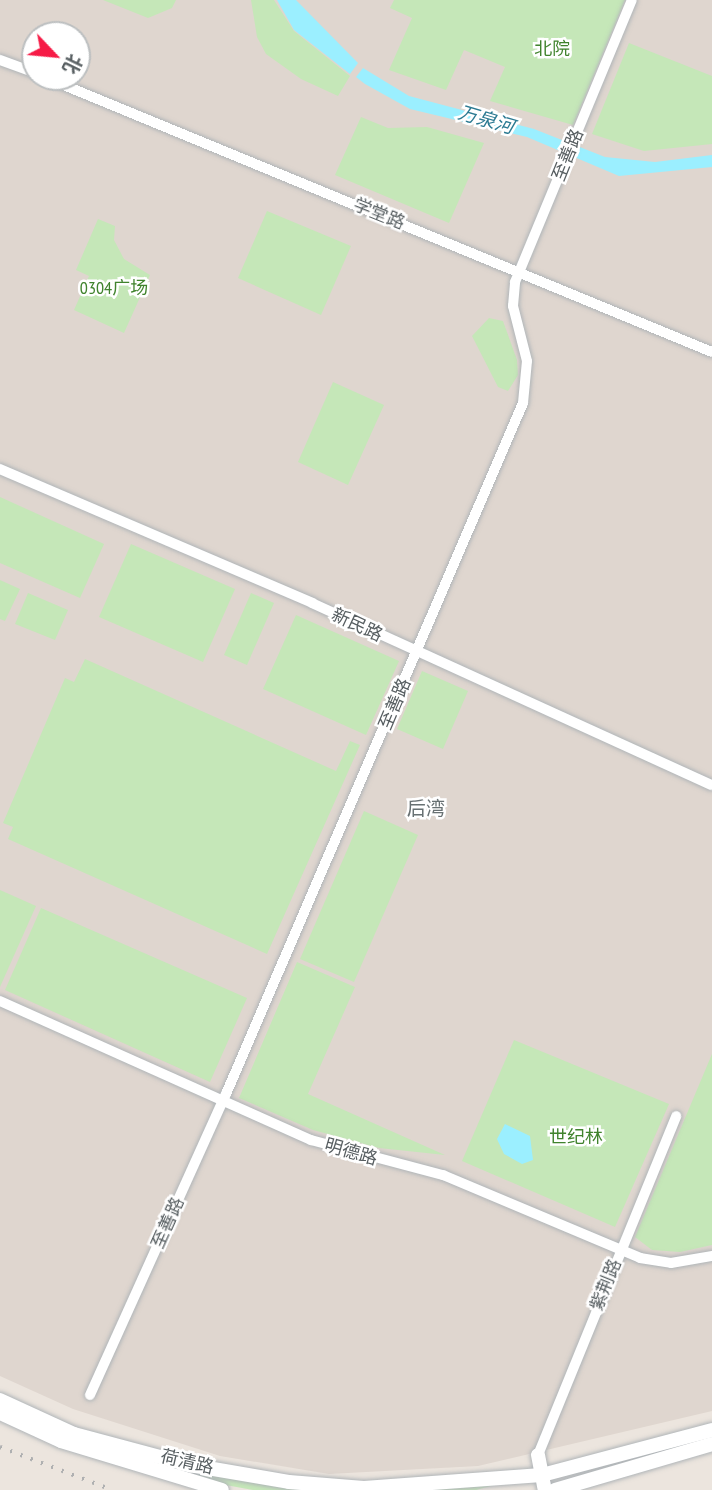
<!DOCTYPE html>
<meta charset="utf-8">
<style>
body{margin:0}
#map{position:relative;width:712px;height:1490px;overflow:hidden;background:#ece5de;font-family:"PT Sans Narrow","Noto Sans SC",sans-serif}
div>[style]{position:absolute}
.education>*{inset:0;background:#dfd6cf}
.green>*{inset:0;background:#c5e7b8}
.water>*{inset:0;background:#9befff}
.roads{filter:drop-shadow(0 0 2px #b0b5b8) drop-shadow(0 0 2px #b0b5b8)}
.minor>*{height:10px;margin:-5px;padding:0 5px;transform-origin:5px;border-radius:5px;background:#fff}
.secondary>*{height:14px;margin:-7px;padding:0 7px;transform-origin:7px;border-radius:7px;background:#fff}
.rail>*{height:3.5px;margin-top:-1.75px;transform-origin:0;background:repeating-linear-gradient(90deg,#afb0b1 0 2px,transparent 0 11px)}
span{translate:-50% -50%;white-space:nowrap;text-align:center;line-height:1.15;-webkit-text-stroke:5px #fff;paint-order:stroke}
.park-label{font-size:18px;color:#40832d}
.street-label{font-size:18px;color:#575e61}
.water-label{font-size:19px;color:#2b7a92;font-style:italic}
.neighbourhood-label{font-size:19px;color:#687173}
.north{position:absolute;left:21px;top:21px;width:70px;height:70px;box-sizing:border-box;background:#fff;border:2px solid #bcbfc0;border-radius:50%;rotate:116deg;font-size:19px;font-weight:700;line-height:28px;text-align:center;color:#575e61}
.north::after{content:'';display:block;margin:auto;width:24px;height:32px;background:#f61b46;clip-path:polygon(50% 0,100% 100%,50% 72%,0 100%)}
</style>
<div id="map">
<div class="education">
<i style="clip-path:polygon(evenodd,0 0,712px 0,712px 1411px,478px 1466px,329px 1474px,220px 1456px,73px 1409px,0 1376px,0 0,35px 35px,77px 35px,77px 77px,35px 77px,35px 35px)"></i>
</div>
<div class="green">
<i style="clip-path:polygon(103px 0,176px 0,172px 8px,148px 18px)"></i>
<i style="clip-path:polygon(251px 0,274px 0,294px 31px,350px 76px,338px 96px,301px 79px,266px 54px,257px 37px)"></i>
<i style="clip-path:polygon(394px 0,625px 0,573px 125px,490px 101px,505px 67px,464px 50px,446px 90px,389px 70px,412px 18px,390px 8px)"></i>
<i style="clip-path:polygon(629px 43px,712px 76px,712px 144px,644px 151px,592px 134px)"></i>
<i style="clip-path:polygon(361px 117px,388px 128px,427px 127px,484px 143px,449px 223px,335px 175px)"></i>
<i style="clip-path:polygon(267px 211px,351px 246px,321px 315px,238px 278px)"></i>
<i style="clip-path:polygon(98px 219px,115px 226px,114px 240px,124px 259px,150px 275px,124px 333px,74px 310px,89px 276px,76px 270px)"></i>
<i style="clip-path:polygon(489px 318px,503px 321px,517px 360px,518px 375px,508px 391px,498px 387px,472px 336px)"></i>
<i style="clip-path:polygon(333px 382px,384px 405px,348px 485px,298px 462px)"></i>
<i style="clip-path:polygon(0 497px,104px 544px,80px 598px,0 563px)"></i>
<i style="clip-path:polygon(131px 544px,235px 589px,203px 662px,99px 617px)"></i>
<i style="clip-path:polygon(0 580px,20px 589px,5px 621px,0 619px)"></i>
<i style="clip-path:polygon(28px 593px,68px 610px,55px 640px,15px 624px)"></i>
<i style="clip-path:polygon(251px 593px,274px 603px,247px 665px,224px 655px)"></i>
<i style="clip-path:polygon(296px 615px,399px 661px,366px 735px,263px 689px)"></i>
<i style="clip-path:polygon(85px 659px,336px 771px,350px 741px,360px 745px,267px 954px,8px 839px,13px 827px,3px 823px,65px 678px,74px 682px)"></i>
<i style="clip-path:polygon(422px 671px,468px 691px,443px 749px,397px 729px)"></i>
<i style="clip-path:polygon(364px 811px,418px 835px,354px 982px,300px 959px)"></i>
<i style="clip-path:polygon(0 890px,36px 906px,0 987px)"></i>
<i style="clip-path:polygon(41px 908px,247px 998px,210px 1082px,5px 990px)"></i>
<i style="clip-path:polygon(297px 962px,355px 987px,308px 1094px,445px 1155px,379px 1148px,313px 1130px,239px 1098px)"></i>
<i style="clip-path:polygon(514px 1040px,669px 1104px,615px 1227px,462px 1161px)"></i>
<i style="clip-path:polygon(712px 1054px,712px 1245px,680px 1252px,652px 1250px,635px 1237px)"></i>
<i style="clip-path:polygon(119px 1446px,287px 1484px,498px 1484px,476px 1490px,253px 1490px,193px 1479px)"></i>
</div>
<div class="water">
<i style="clip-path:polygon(277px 0,296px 0,358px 63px,350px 74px,294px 30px)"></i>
<i style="clip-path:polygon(363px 68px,409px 96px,534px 129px,605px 157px,655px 162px,712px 155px,712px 167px,619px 176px,527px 137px,410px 109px,365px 84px,356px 77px)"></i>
<i style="clip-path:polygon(505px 1124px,530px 1136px,533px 1160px,522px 1164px,504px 1154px,497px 1139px)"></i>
</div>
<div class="roads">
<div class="minor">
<i style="left:0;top:60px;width:37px;rotate:20deg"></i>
<i style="left:44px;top:77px;width:722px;rotate:22.38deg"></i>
<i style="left:0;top:469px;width:340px;rotate:23.2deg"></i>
<i style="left:312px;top:603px;width:439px;rotate:24.5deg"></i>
<i style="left:0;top:1001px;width:341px;rotate:24.1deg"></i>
<i style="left:311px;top:1140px;width:137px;rotate:14.9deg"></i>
<i style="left:443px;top:1175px;width:214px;rotate:22.8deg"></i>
<i style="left:640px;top:1258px;width:31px;rotate:9deg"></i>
<i style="left:671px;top:1263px;width:42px;rotate:-9.7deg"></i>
<i style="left:90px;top:1395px;width:330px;rotate:-65.7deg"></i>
<i style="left:226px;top:1094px;width:752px;rotate:-66.74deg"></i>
<i style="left:523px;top:403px;width:42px;rotate:-84.6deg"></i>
<i style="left:527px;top:361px;width:57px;rotate:-104.3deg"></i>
<i style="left:513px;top:306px;width:24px;rotate:-85deg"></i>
<i style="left:515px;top:282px;width:305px;rotate:-67.5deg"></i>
<i style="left:538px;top:1455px;width:366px;rotate:-67.8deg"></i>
</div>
<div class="secondary">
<i style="left:0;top:1400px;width:81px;rotate:24.7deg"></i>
<i style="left:74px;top:1434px;width:120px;rotate:15deg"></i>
<i style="left:190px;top:1465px;width:100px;rotate:9.7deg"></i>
<i style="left:289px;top:1482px;width:75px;rotate:4.6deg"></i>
<i style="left:364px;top:1488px;width:178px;rotate:-4.2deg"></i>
<i style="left:542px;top:1475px;width:176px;rotate:-14.8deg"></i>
<i style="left:0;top:1413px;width:67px;rotate:24.7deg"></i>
<i style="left:61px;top:1441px;width:168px;rotate:16.9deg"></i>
<i style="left:538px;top:1455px;width:36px;rotate:79deg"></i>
<i style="left:555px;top:1490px;width:164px;rotate:-16.3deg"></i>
</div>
</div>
<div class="rail">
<i style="left:0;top:1447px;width:120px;rotate:21deg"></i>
</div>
<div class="park-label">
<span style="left:552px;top:49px">北院</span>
<span style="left:114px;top:288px">0304广场</span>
<span style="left:576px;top:1137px">世纪林</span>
</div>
<div class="street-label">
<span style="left:568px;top:155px;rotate:-68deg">至善路</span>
<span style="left:379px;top:214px;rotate:22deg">学堂路</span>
<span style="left:357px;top:625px;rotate:25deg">新民路</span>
<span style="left:395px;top:704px;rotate:-67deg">至善路</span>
<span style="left:351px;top:1152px;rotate:16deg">明德路</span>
<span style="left:168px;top:1223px;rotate:-66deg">至善路</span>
<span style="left:606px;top:1285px;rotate:-68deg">紫荆路</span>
<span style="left:187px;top:1462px;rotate:13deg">荷清路</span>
</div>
<div class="water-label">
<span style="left:486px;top:120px;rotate:16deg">万泉河</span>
</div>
<div class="neighbourhood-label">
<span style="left:426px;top:809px">后湾</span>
</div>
<div class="north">北</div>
</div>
